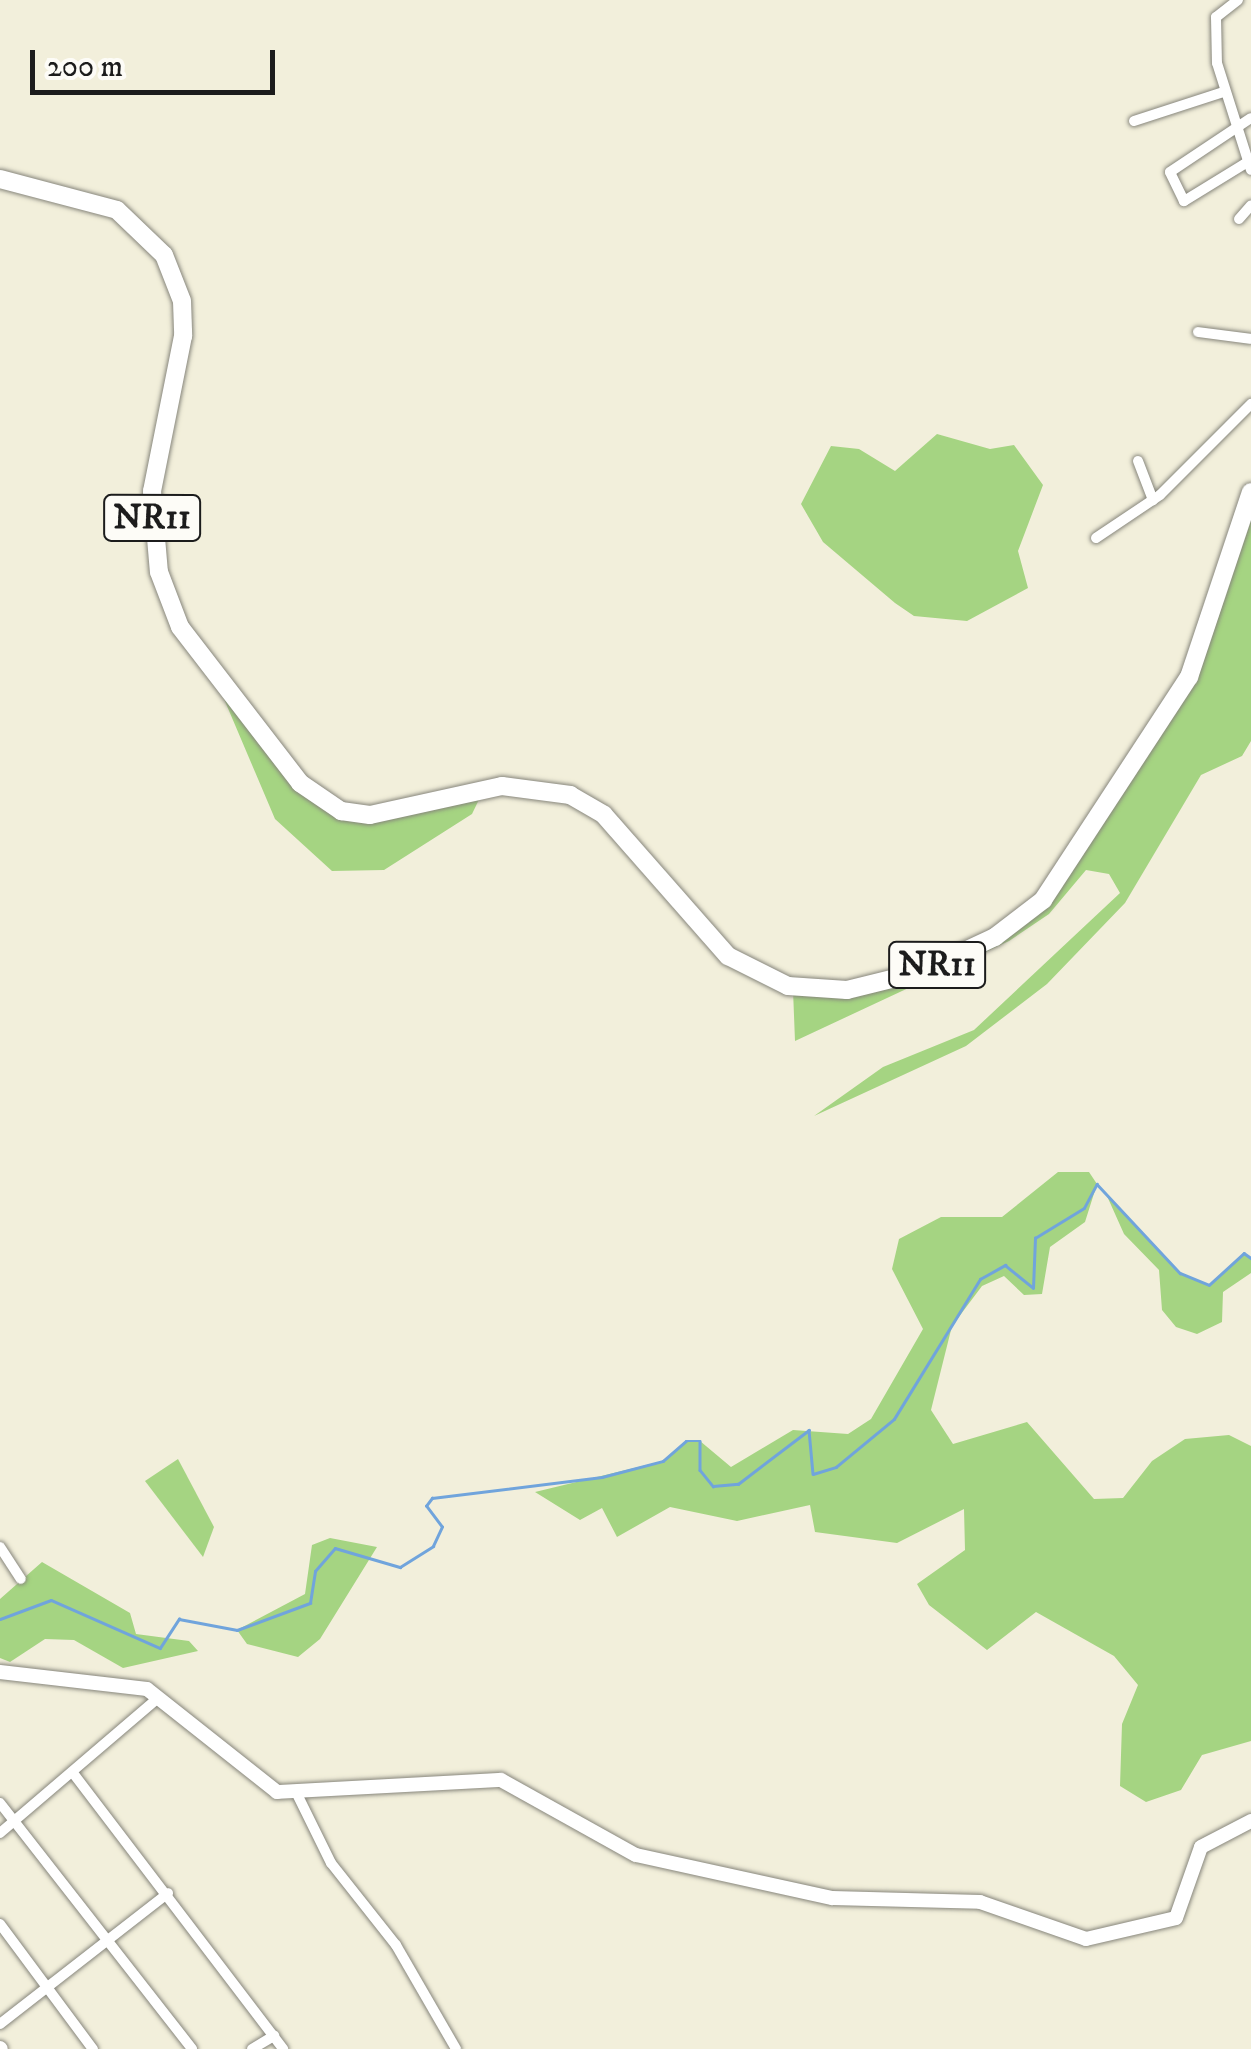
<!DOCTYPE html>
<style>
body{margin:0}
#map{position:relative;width:1251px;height:2049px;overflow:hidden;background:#f2efdb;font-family:"IM FELL DW Pica",serif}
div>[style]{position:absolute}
.green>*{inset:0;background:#a5d482}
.stream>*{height:2.5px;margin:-1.25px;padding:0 1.25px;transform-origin:1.25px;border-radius:1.25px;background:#70a4dc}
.roads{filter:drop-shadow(0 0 2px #87867c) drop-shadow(0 0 2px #87867c)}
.street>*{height:10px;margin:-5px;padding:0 5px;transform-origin:5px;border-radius:5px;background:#fff}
.secondary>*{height:14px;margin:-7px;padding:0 7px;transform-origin:7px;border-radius:7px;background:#fff}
.highway>*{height:18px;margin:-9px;padding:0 9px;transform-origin:9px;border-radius:9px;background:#fff}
span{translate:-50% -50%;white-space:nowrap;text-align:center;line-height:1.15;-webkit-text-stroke:9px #fdfcf7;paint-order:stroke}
.shield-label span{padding:2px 8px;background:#fdfcf7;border:2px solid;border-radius:8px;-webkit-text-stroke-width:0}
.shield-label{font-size:35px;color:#1c1c1c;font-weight:700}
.scale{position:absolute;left:30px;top:50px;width:245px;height:45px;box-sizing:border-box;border:5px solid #1c1c1c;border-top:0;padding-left:12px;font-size:30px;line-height:35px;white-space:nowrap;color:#1c1c1c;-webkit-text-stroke:8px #fdfcf7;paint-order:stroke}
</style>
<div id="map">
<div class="green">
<i style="clip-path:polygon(937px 434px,990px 449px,1014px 445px,1043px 485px,1018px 551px,1028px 588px,967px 621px,914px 616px,895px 603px,823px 542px,801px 504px,831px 446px,859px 449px,895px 471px)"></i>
<i style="clip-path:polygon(1251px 511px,1251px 741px,1242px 756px,1201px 775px,1125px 903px,1047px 984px,966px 1046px,814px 1116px,883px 1067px,974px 1030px,1120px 893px,1109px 874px,1086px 870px,1049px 914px,1009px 941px,795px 1041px,793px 990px,892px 983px,1049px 901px,1198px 675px)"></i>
<i style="clip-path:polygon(210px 666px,300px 783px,341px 811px,486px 785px,472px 814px,384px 870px,332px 871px,275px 819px)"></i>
<i style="clip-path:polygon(1058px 1172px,1089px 1172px,1097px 1184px,1085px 1222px,1050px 1247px,1042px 1294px,1024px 1295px,1004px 1276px,982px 1286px,952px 1326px,931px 1410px,953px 1444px,1027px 1422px,1094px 1499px,1123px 1498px,1152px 1461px,1185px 1439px,1229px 1435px,1251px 1446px,1251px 1741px,1202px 1755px,1181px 1790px,1146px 1802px,1120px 1786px,1122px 1724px,1138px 1685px,1114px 1656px,1036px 1612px,987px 1650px,929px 1605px,917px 1584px,965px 1550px,964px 1509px,897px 1543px,815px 1532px,810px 1505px,737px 1521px,670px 1507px,617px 1537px,602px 1508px,580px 1520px,535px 1492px,663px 1461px,686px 1441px,700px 1441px,731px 1467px,793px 1430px,848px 1434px,871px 1419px,923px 1329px,892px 1269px,899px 1239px,941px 1217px,1002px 1217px)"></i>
<i style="clip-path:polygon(1107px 1196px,1180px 1273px,1209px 1285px,1244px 1253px,1251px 1258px,1251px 1273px,1223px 1292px,1222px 1322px,1197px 1334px,1176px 1327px,1162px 1310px,1159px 1270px,1124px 1234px)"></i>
<i style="clip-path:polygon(178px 1459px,214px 1527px,203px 1557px,145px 1481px)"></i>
<i style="clip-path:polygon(330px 1538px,377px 1547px,320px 1639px,298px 1657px,247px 1644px,237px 1630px,305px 1594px,312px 1545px)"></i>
<i style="clip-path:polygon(42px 1562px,130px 1613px,136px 1634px,189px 1641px,198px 1651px,123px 1668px,74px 1640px,45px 1639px,10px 1662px,0 1658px,0 1599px)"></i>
</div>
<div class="stream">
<i style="left:0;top:1619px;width:54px;rotate:-20.4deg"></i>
<i style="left:51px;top:1600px;width:119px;rotate:23.8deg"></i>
<i style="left:160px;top:1648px;width:35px;rotate:-57deg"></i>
<i style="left:179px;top:1619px;width:59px;rotate:10.7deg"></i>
<i style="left:237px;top:1630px;width:78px;rotate:-20.3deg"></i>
<i style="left:310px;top:1603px;width:32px;rotate:-81deg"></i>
<i style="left:315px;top:1571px;width:30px;rotate:-49deg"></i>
<i style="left:335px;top:1548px;width:68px;rotate:16.3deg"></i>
<i style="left:400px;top:1567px;width:39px;rotate:-32deg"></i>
<i style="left:433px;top:1546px;width:21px;rotate:-65deg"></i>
<i style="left:442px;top:1527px;width:26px;rotate:-127deg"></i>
<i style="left:426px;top:1506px;width:10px;rotate:-53deg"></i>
<i style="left:432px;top:1498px;width:171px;rotate:-7deg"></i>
<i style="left:602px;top:1477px;width:63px;rotate:-14.7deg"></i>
<i style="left:663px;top:1461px;width:30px;rotate:-41deg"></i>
<i style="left:686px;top:1441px;width:14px"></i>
<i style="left:700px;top:1441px;width:29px;rotate:90deg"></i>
<i style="left:700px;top:1470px;width:21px;rotate:51deg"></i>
<i style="left:713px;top:1486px;width:25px;rotate:-5deg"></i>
<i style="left:738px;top:1484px;width:89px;rotate:-37.3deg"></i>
<i style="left:809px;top:1430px;width:44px;rotate:84.8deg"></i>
<i style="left:813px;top:1474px;width:24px;rotate:-17deg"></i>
<i style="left:836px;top:1467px;width:75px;rotate:-39.6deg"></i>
<i style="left:894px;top:1419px;width:164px;rotate:-58.4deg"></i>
<i style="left:980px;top:1279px;width:29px;rotate:-29deg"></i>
<i style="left:1005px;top:1265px;width:36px;rotate:39deg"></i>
<i style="left:1033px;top:1288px;width:50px;rotate:-87.7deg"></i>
<i style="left:1035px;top:1238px;width:57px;rotate:-31.5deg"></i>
<i style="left:1084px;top:1208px;width:27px;rotate:-62deg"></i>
<i style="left:1097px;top:1184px;width:122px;rotate:47deg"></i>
<i style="left:1180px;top:1273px;width:31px;rotate:22deg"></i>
<i style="left:1209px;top:1285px;width:47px;rotate:-42.4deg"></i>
<i style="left:1244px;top:1253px;width:9px;rotate:36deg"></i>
</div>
<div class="roads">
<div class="street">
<i style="left:1238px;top:0;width:28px;rotate:142deg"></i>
<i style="left:1216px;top:17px;width:46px;rotate:88.8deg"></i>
<i style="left:1217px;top:63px;width:112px;rotate:72.4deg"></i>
<i style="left:1134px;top:121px;width:94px;rotate:-18deg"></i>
<i style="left:1246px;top:163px;width:73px;rotate:148.5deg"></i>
<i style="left:1184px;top:201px;width:32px;rotate:-116deg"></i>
<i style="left:1170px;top:172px;width:97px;rotate:-33.7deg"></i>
<i style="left:1239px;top:219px;width:18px;rotate:-49deg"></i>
<i style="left:1198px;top:332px;width:53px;rotate:7.5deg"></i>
<i style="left:1138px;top:461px;width:42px;rotate:69deg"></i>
<i style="left:1096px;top:538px;width:77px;rotate:-33.9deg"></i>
<i style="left:1160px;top:495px;width:129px;rotate:-45deg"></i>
<i style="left:0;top:1547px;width:38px;rotate:57deg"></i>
<i style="left:73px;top:1773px;width:347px;rotate:52.7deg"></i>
<i style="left:298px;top:1796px;width:75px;rotate:63.8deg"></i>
<i style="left:331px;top:1863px;width:105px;rotate:51.6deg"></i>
<i style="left:396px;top:1945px;width:120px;rotate:60deg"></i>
<i style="left:0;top:1803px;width:312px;rotate:52deg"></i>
<i style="left:0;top:1833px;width:208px;rotate:-40.5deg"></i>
<i style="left:0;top:1924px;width:156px;rotate:53.4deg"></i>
<i style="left:0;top:2024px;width:213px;rotate:-37.9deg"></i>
<i style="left:252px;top:2049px;width:26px;rotate:-31deg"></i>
</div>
<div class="secondary">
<i style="left:0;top:1672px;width:148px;rotate:6.6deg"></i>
<i style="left:147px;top:1689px;width:166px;rotate:38.4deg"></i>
<i style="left:277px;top:1792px;width:224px;rotate:-3.1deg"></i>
<i style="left:501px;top:1780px;width:154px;rotate:29.1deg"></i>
<i style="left:636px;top:1855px;width:201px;rotate:12.4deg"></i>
<i style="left:832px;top:1898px;width:148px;rotate:1.5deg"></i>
<i style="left:980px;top:1902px;width:112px;rotate:19.2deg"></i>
<i style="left:1086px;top:1939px;width:92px;rotate:-13.1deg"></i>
<i style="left:1176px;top:1918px;width:75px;rotate:-70.6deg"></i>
<i style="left:1201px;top:1847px;width:56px;rotate:-27.5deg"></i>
<i style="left:0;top:2048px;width:1px;rotate:45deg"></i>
</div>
<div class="highway">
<i style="left:0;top:179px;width:121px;rotate:14.8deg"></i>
<i style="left:117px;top:210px;width:65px;rotate:43.8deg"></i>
<i style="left:164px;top:255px;width:49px;rotate:68.6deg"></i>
<i style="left:182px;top:301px;width:35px;rotate:88deg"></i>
<i style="left:183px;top:336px;width:158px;rotate:101.3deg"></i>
<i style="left:152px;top:491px;width:81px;rotate:85.1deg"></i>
<i style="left:159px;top:572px;width:59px;rotate:69.1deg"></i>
<i style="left:180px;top:627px;width:197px;rotate:52.4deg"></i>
<i style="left:300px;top:783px;width:50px;rotate:34.3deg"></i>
<i style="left:341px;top:811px;width:29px;rotate:8deg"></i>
<i style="left:370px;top:815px;width:135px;rotate:-12.4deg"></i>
<i style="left:502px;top:786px;width:69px;rotate:7.5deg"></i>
<i style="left:570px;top:795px;width:39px;rotate:30deg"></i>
<i style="left:604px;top:815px;width:188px;rotate:48.7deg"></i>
<i style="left:728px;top:956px;width:67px;rotate:26.6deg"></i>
<i style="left:788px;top:986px;width:59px;rotate:3.9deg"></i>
<i style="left:847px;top:990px;width:75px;rotate:-13.9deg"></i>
<i style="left:920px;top:972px;width:83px;rotate:-25deg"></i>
<i style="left:995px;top:937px;width:61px;rotate:-37.6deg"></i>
<i style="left:1043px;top:900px;width:267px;rotate:-56.8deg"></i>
<i style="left:1189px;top:677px;width:195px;rotate:-71.5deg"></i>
</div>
</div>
<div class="shield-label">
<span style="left:152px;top:518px">NR11</span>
<span style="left:937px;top:965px">NR11</span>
</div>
<div class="scale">200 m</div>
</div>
